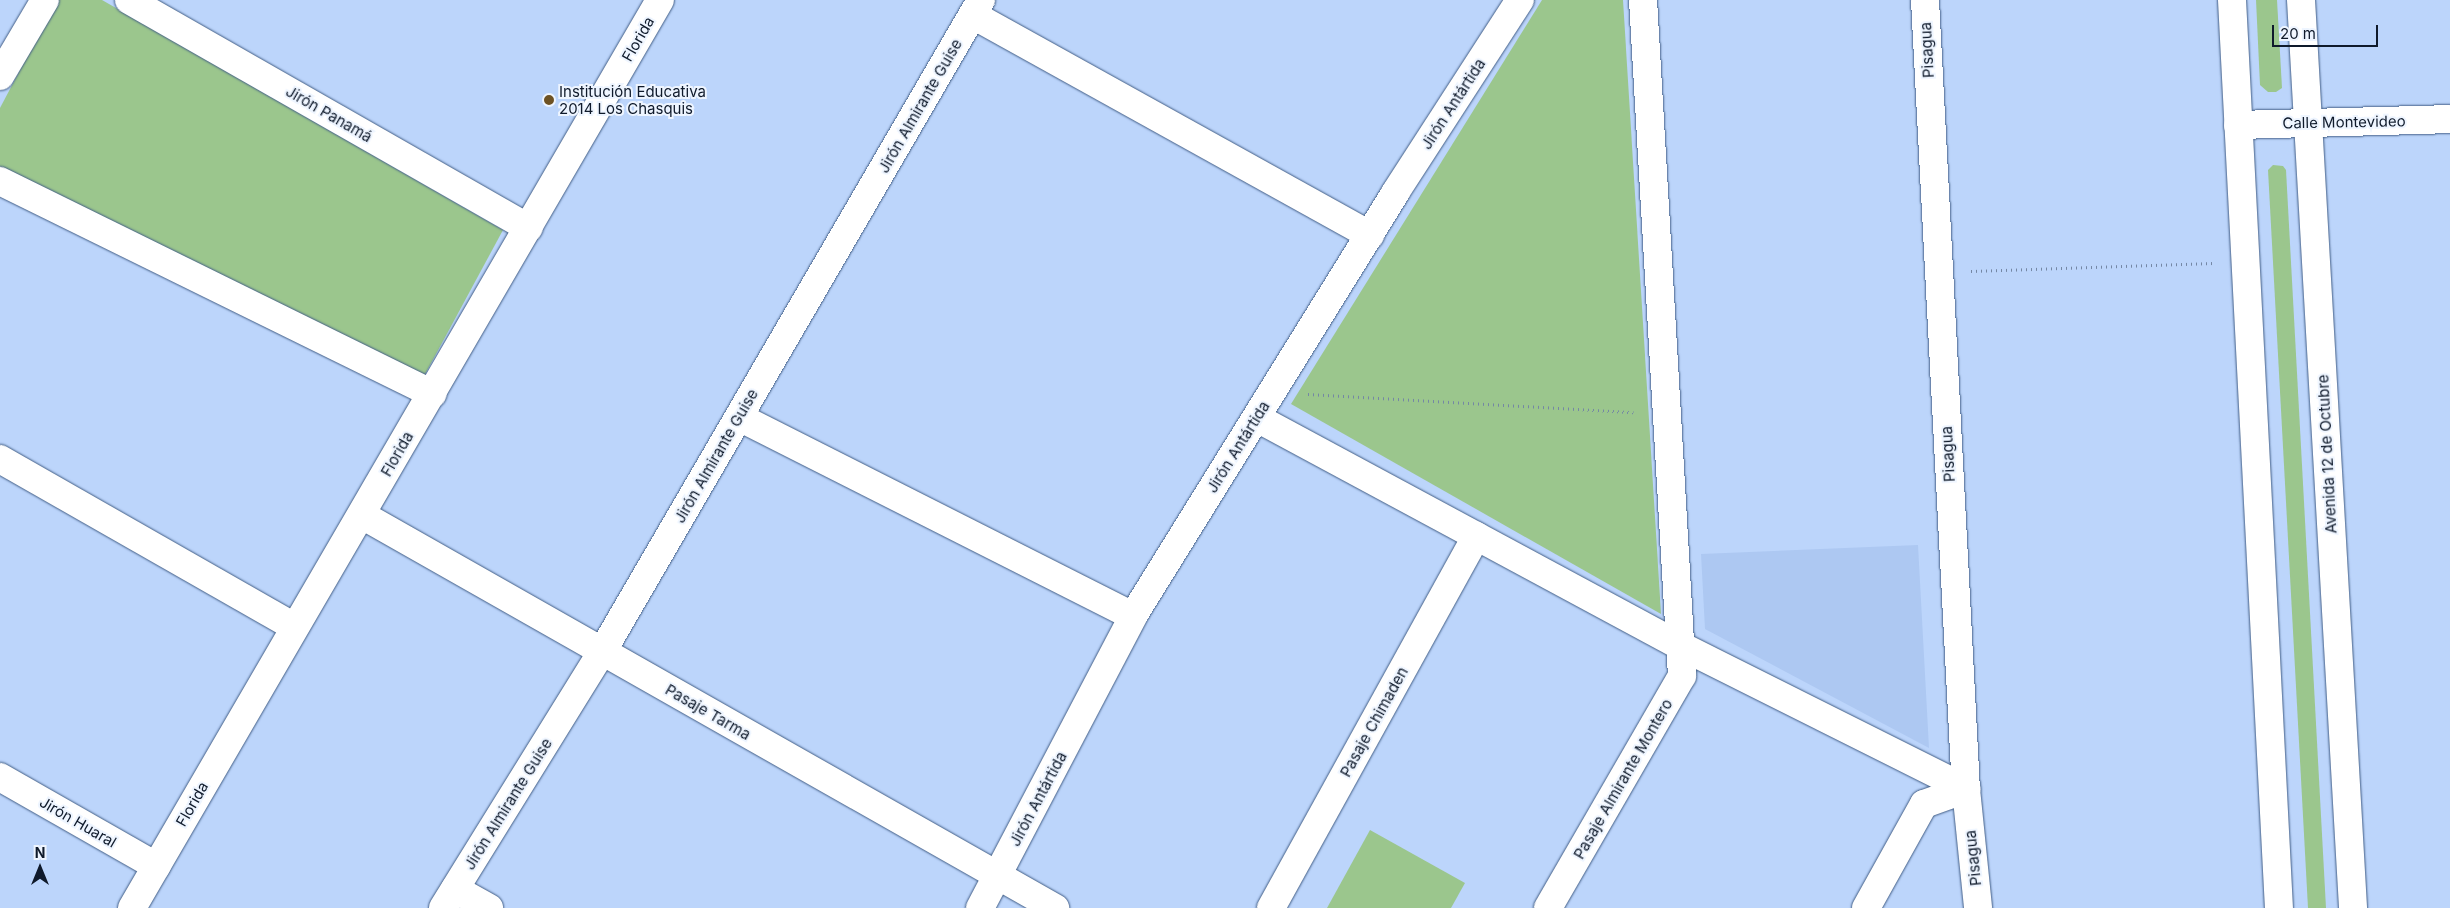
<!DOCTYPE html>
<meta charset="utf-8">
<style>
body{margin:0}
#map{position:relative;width:2450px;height:908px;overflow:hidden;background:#bcd5fb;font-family:Inter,sans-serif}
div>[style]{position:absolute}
.built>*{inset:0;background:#adc8f2}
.green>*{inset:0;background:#9bc68d}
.path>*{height:3px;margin-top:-1.5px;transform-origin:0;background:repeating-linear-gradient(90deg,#7487a4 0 1px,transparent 0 5px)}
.roads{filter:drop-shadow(0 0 1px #415d85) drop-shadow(0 0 1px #415d85)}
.street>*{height:28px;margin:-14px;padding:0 14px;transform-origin:14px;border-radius:14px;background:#fff}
.secondary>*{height:28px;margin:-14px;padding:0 14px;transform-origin:14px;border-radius:14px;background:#fff}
.dots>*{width:14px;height:14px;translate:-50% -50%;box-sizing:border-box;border:2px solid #eef5ff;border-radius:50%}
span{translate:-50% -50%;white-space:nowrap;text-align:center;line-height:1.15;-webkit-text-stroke:4px #eef5ff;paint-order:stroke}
.street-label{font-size:15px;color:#0f1a2b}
.poi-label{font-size:15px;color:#0f1a2b}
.left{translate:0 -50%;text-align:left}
.north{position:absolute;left:15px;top:843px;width:50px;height:50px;-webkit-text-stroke:4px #eef5ff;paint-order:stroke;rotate:0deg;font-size:14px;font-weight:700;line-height:20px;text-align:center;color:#0f1a2b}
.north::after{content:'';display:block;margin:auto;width:18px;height:22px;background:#0f1a2b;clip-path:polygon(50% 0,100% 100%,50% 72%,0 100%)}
.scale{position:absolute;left:2272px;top:25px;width:106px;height:22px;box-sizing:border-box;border:2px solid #0f1a2b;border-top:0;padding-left:6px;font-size:15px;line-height:18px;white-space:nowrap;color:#0f1a2b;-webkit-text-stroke:4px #eef5ff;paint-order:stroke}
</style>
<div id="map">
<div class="built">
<i style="clip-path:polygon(1918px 545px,1929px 748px,1705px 629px,1701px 554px)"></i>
</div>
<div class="green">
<i style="clip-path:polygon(57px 0,102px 0,503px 230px,422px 380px,0 170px,0 108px)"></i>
<i style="clip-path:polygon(1542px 0,1623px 0,1661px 614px,1291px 404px)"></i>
<i style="clip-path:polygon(2256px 0,2277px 0,2282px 88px,2276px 92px,2268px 92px,2260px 85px)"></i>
<i style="clip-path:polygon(2273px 165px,2283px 166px,2286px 170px,2326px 908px,2308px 908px,2268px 170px)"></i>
<i style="clip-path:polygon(1370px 830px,1465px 883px,1451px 908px,1327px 908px)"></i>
</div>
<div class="path">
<i style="left:1971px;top:271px;width:243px;rotate:-1.9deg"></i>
<i style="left:1308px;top:394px;width:326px;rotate:3.2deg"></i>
</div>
<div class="roads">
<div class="street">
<i style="left:129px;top:0;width:460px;rotate:29.7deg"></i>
<i style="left:1925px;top:0;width:790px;rotate:87.03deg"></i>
<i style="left:1966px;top:789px;width:120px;rotate:84.2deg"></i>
<i style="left:973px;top:15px;width:454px;rotate:29deg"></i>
<i style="left:0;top:76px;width:88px;rotate:-59.4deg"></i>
<i style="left:2238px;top:125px;width:212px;rotate:-1.6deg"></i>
<i style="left:0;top:181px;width:482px;rotate:26.2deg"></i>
<i style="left:739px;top:417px;width:441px;rotate:26.8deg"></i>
<i style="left:1257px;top:418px;width:481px;rotate:28.3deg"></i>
<i style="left:1681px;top:646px;width:319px;rotate:26.6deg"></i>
<i style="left:0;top:459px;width:339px;rotate:29.7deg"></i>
<i style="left:362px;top:515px;width:797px;rotate:29.56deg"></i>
<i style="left:0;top:777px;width:180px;rotate:29.7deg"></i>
<i style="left:455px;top:889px;width:39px;rotate:29deg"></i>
<i style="left:132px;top:908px;width:1050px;rotate:-59.82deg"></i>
<i style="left:443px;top:908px;width:301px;rotate:-58.2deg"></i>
<i style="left:602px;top:652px;width:754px;rotate:-59.83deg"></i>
<i style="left:980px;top:908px;width:330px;rotate:-62.3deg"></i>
<i style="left:1133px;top:616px;width:498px;rotate:-58.2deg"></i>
<i style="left:1395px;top:193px;width:230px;rotate:-57.1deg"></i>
<i style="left:1271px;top:908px;width:425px;rotate:-61.1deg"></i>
<i style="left:1548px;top:908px;width:268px;rotate:-60deg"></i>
<i style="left:1682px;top:676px;width:677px;rotate:-93.3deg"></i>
<i style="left:1866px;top:908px;width:119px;rotate:-60.9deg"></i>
<i style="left:1924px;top:804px;width:45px;rotate:-19.7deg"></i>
</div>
<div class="secondary">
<i style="left:2232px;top:0;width:909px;rotate:87.04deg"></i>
<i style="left:2301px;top:0;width:909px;rotate:86.72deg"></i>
</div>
</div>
<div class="dots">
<i style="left:549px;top:100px;background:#6d5224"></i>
</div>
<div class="street-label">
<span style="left:638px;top:39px;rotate:-60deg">Florida</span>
<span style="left:1927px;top:50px;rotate:-93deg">Pisagua</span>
<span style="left:1453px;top:104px;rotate:-57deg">Jirón Antártida</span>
<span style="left:920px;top:106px;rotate:-60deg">Jirón Almirante Guise</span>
<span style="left:329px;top:114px;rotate:30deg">Jirón Panamá</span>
<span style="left:2344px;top:122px;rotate:-1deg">Calle Montevideo</span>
<span style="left:1238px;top:447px;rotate:-58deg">Jirón Antártida</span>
<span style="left:397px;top:454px;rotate:-60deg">Florida</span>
<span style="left:1948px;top:454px;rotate:-93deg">Pisagua</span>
<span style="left:2327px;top:454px;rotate:-93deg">Avenida 12 de Octubre</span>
<span style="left:716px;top:456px;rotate:-60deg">Jirón Almirante Guise</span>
<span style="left:708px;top:712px;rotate:30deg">Pasaje Tarma</span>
<span style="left:1374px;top:722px;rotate:-61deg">Pasaje Chimaden</span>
<span style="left:1623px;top:779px;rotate:-60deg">Pasaje Almirante Montero</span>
<span style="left:1038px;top:799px;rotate:-62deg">Jirón Antártida</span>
<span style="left:192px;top:804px;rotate:-60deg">Florida</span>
<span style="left:508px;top:804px;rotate:-58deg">Jirón Almirante Guise</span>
<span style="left:78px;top:822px;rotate:30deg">Jirón Huaral</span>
<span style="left:1973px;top:858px;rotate:-96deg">Pisagua</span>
</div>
<div class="poi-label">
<span class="left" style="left:559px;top:100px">Institución Educativa<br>2014 Los Chasquis</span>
</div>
<div class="north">N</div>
<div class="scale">20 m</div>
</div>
